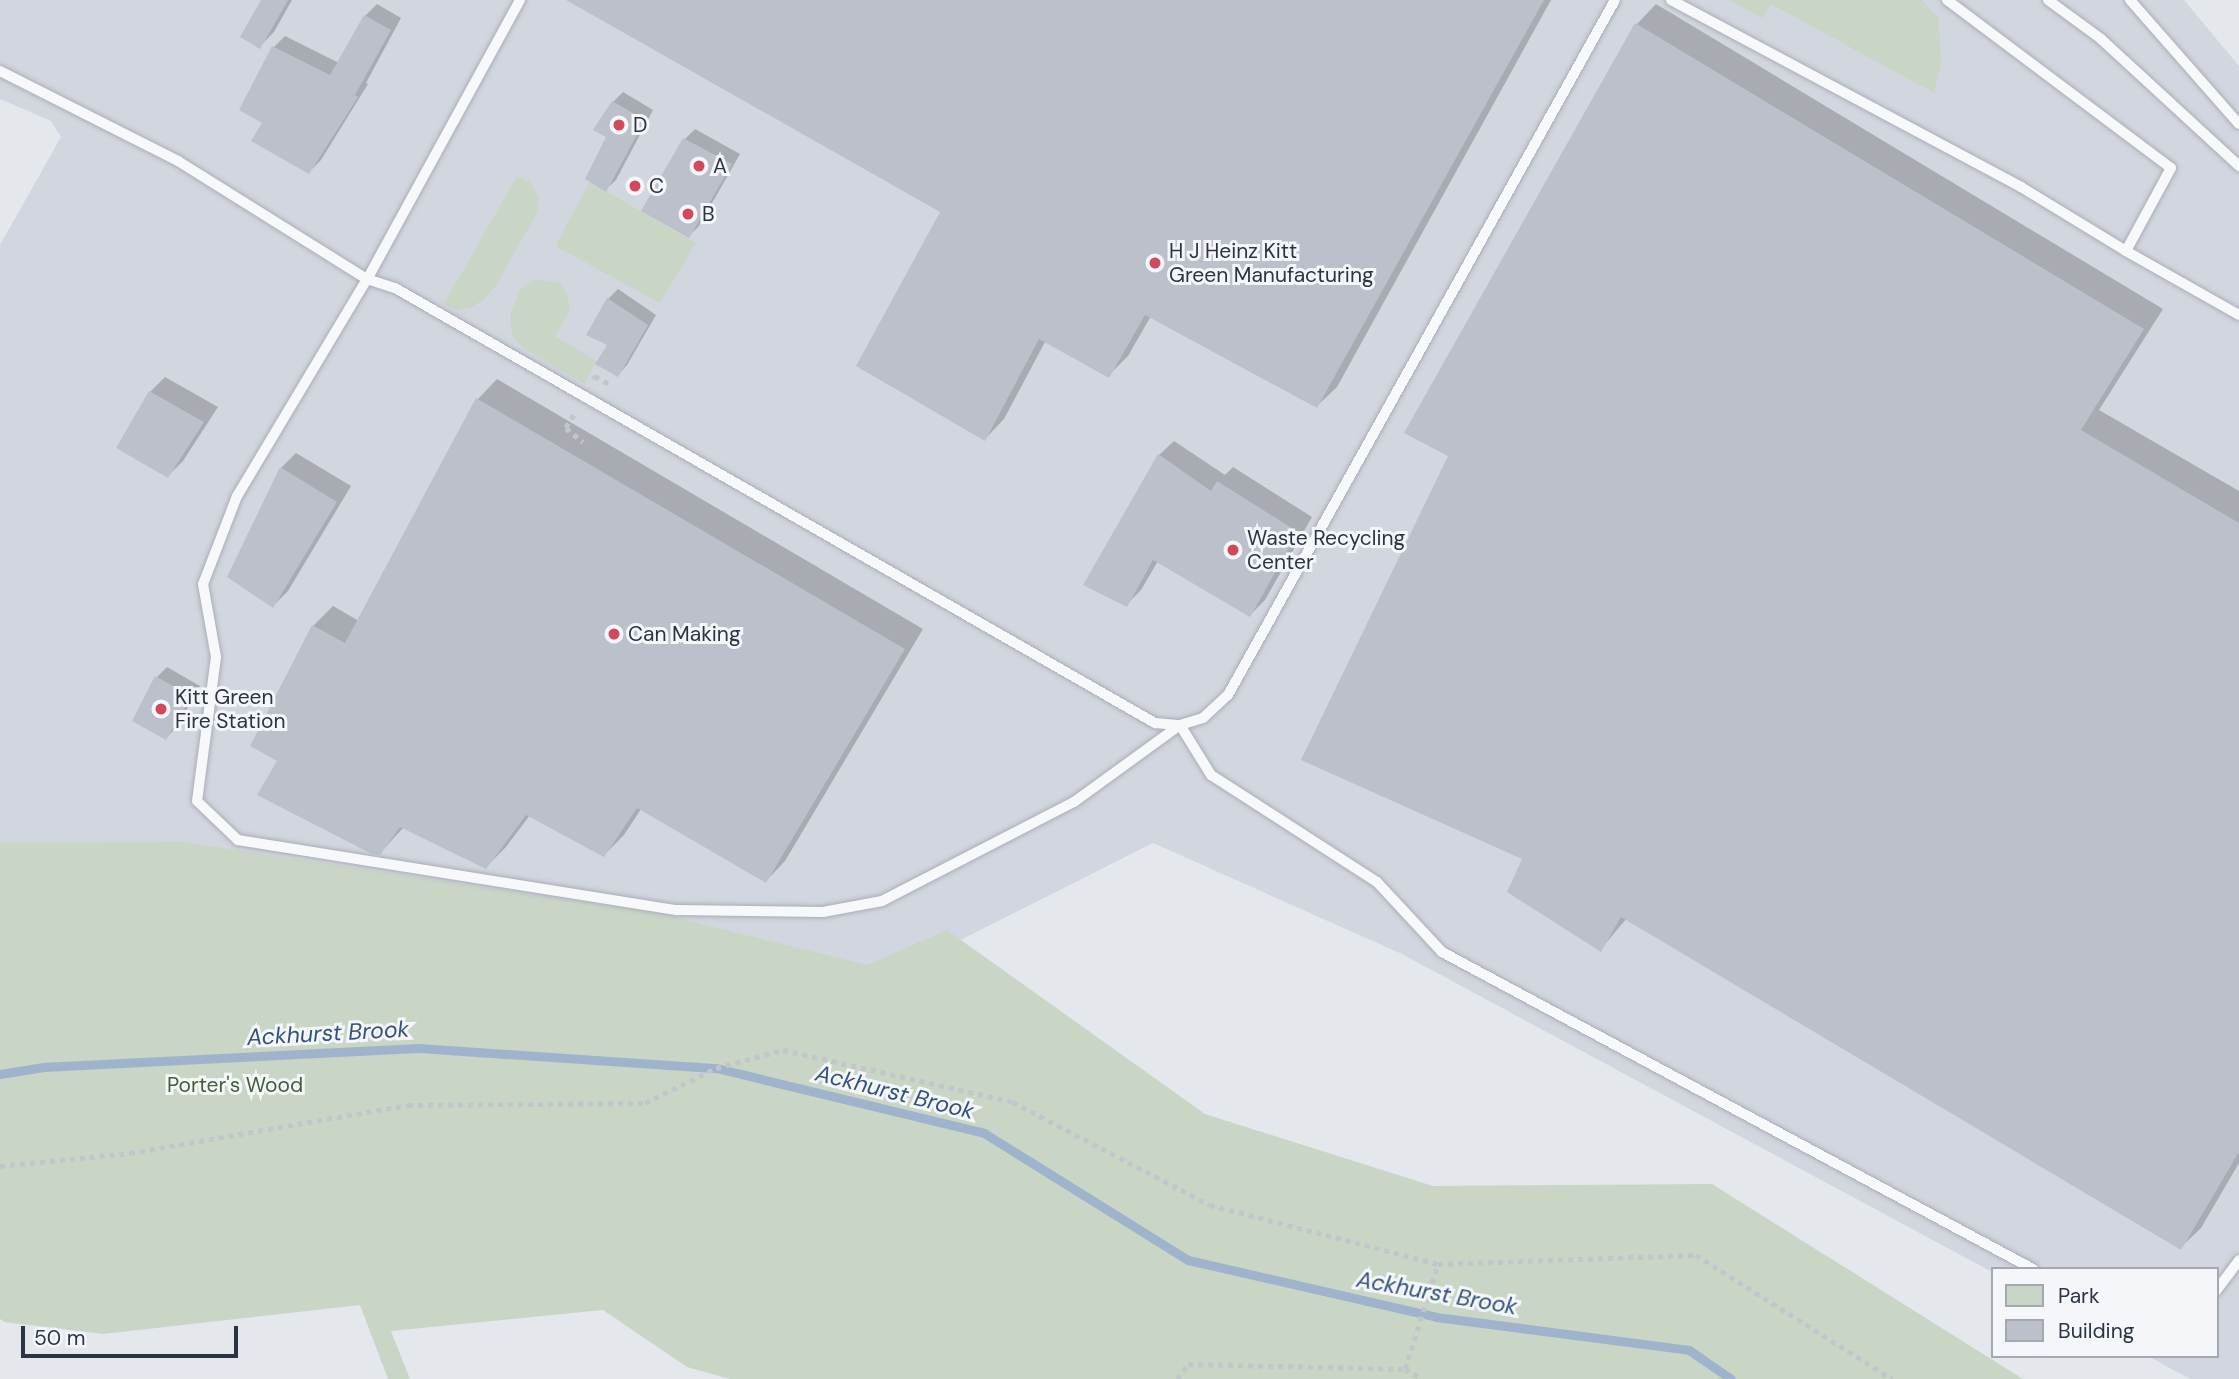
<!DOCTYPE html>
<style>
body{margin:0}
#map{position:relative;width:2239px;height:1379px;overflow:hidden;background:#e4e7ec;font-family:"DM Sans",sans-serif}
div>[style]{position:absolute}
.built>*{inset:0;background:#d2d6de}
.green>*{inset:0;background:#c9d6c5}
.shadow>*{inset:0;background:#0003}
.stream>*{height:9px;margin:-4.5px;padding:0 4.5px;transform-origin:4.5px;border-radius:4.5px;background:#9fb4cc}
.building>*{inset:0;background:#bbc0ca}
.path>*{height:4.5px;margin-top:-2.25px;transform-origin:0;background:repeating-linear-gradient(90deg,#c2c5cb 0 5px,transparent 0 10px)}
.roads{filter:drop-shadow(0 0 2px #a9aeb7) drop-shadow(0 0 2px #a9aeb7)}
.lane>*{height:10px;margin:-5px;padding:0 5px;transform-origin:5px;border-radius:5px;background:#f7f8fa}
.dots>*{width:19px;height:19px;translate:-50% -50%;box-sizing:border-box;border:4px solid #f4f6f9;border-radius:50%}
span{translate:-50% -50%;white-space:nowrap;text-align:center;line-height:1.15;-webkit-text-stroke:6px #f4f6f9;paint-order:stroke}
.poi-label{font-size:21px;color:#2b3445}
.left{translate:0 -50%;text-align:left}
.park-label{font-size:21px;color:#3f6138}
.water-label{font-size:23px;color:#34527a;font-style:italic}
.legend{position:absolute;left:1991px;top:1267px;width:228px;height:91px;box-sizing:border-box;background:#f4f6f9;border:2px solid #a4a8b1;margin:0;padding:9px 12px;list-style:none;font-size:21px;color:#2b3445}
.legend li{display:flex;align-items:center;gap:14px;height:35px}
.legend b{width:35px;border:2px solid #a4a8b1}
.scale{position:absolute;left:21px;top:1326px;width:217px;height:32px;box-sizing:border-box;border:4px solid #2b3445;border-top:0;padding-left:9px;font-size:21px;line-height:24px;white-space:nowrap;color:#2b3445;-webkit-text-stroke:5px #f4f6f9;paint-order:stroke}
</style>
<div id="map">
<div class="built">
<i style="clip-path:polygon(0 0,2184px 0,2239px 66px,2239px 1379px,2190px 1379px,2148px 1356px,2216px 1356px,2216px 1269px,1992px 1269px,1992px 1272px,1402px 954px,1153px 843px,873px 984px,0 865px,0 245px,61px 137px,51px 121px,0 99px)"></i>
</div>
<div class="green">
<i style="clip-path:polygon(1728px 0,1922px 0,1939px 19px,1941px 64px,1934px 93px,1771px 4px,1763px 18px)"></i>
<i style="clip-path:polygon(517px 176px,530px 182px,539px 198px,537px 213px,496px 285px,485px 299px,470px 308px,456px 310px,444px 304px)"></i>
<i style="clip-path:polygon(590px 182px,696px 243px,660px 303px,555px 246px)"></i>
<i style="clip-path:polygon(534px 279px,560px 283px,568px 297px,569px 312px,555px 336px,597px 361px,584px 384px,522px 347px,512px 335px,510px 316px,520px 290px)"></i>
<i style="clip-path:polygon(183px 842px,661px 914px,867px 965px,947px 930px,1205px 1114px,1433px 1186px,1712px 1184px,2023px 1379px,730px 1379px,687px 1367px,603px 1310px,391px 1331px,410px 1379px,388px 1379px,360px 1305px,103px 1334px,5px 1322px,0 1319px,0 843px)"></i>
</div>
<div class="shadow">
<i style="clip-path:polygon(263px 0,292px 0,274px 32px,260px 46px)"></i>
<i style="clip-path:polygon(569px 0,1551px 0,1337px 387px,1317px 406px,1151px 316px,1128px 356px,1108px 376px,1046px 340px,1004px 419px,985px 439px,942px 211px)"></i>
<i style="clip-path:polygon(377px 4px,401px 18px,366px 83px,368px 84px,321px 160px,309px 172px,265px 123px,274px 47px,285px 36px,339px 63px,365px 16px)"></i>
<i style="clip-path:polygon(1656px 4px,2163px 309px,2099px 410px,2239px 491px,2239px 1163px,2201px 1228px,2181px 1247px,1627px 918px,1600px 950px,1525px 858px,1450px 455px,1637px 24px)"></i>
<i style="clip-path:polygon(623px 92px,653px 110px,616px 180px,606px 189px,613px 102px)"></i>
<i style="clip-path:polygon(695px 129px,740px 154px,699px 226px,689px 236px,685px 139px)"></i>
<i style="clip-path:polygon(618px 289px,656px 315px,627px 365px,618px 375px,610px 344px,608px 299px)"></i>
<i style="clip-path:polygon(165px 377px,218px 407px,183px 461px,168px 476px,150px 392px)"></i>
<i style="clip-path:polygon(497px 379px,923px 629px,785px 861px,766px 881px,641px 809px,624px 835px,604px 855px,530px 815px,506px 847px,486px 867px,404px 827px,380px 853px,280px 761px,313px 626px,333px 606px,359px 621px,478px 399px)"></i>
<i style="clip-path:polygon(1174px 441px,1225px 475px,1233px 467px,1312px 517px,1265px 600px,1250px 615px,1158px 561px,1141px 590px,1126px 605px,1159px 455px)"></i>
<i style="clip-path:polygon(296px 453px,351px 486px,288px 591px,273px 606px,281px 468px)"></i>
<i style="clip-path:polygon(167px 667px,200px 686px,176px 728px,166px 738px,157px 677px)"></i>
</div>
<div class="stream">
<i style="left:0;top:1074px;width:44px;rotate:-9.2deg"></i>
<i style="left:43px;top:1067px;width:376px;rotate:-2.9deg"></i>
<i style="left:419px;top:1048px;width:298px;rotate:3.9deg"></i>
<i style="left:716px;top:1068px;width:276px;rotate:13.6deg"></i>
<i style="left:984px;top:1133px;width:240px;rotate:31.9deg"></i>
<i style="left:1188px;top:1260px;width:254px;rotate:12.9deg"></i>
<i style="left:1436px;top:1317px;width:255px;rotate:7.4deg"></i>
<i style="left:1689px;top:1350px;width:51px;rotate:34.6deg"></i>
</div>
<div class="building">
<i style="clip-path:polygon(261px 0,288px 0,260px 49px,240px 37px)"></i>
<i style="clip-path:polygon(566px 0,1544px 0,1317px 408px,1145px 315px,1109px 378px,1039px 339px,985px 441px,856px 366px,940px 212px)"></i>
<i style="clip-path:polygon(364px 15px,391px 30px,355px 95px,358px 97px,309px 174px,251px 141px,262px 123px,239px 110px,272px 46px,330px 75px)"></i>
<i style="clip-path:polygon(1635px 23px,2144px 329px,2081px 430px,2239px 523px,2239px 1152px,2181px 1250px,1621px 917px,1601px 952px,1507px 892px,1522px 859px,1301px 760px,1448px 456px,1404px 433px)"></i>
<i style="clip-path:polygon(612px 101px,645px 120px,606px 192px,585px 179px,606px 137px,593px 130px)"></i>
<i style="clip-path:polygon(683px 138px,732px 164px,689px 238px,641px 211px)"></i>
<i style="clip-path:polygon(607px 298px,648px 325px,618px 377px,595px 364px,607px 345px,586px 335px)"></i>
<i style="clip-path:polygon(149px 391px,204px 422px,168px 478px,116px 448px)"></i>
<i style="clip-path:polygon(476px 398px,905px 649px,766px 883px,637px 808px,604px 857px,526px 815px,486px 869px,400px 827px,380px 855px,370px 853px,257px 795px,277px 761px,250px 746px,312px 625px,345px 643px)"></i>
<i style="clip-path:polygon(1158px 454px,1211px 491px,1217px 481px,1298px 532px,1250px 617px,1153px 560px,1127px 607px,1083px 585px)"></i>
<i style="clip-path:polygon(280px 467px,337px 502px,273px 608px,227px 577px)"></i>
<i style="clip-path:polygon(155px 676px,192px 696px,166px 740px,132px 721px)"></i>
</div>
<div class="path">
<i style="left:593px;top:379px;width:4px;rotate:-56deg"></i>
<i style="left:595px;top:376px;width:20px;rotate:30deg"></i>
<i style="left:574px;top:415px;width:15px;rotate:122deg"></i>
<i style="left:566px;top:428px;width:22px;rotate:39deg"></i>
<i style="left:0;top:1166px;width:131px;rotate:-5.7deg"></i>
<i style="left:130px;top:1153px;width:282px;rotate:-9.8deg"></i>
<i style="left:408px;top:1105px;width:237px;rotate:-0.5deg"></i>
<i style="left:645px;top:1103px;width:79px;rotate:-26.2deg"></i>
<i style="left:716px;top:1068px;width:69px;rotate:-15deg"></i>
<i style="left:783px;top:1050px;width:236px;rotate:12.7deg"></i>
<i style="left:1013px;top:1102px;width:222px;rotate:27.6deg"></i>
<i style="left:1210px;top:1205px;width:236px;rotate:14.5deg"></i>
<i style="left:1438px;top:1264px;width:258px;rotate:-2deg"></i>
<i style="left:1696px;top:1255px;width:232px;rotate:32.3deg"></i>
<i style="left:1405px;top:1369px;width:110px;rotate:-72.6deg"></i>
<i style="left:1177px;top:1379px;width:19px;rotate:-54deg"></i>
<i style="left:1188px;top:1364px;width:217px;rotate:1.3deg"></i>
<i style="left:1405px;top:1369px;width:20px;rotate:30deg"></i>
</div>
<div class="roads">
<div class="lane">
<i style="left:520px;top:0;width:318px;rotate:118.7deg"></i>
<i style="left:367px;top:279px;width:253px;rotate:120.9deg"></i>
<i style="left:237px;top:496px;width:94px;rotate:111.1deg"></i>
<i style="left:203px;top:584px;width:74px;rotate:79.9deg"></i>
<i style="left:216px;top:657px;width:145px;rotate:97.5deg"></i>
<i style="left:197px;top:801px;width:57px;rotate:43.6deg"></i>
<i style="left:238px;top:840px;width:445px;rotate:9.1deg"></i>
<i style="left:677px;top:910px;width:146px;rotate:0.8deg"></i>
<i style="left:823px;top:912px;width:60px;rotate:-10.6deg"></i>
<i style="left:882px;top:901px;width:216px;rotate:-27.3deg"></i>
<i style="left:1074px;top:802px;width:131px;rotate:-36deg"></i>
<i style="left:1180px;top:725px;width:24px;rotate:-17deg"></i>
<i style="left:1203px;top:718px;width:34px;rotate:-43deg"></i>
<i style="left:1228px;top:695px;width:795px;rotate:-60.89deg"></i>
<i style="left:1671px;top:0;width:397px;rotate:28.1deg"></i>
<i style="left:2021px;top:187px;width:123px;rotate:31.4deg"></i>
<i style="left:1947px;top:0;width:280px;rotate:36.9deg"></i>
<i style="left:2171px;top:168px;width:94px;rotate:118.5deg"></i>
<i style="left:2126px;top:251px;width:130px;rotate:29.5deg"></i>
<i style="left:2048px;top:0;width:66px;rotate:36.3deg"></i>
<i style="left:2101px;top:39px;width:188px;rotate:42.6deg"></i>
<i style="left:2130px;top:0;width:165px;rotate:48.7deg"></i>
<i style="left:0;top:71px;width:199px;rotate:26.8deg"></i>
<i style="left:178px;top:161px;width:223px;rotate:32deg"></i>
<i style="left:367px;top:279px;width:29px;rotate:18deg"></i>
<i style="left:395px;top:288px;width:876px;rotate:29.79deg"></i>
<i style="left:1155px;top:723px;width:25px;rotate:5deg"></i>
<i style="left:1180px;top:725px;width:59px;rotate:58.2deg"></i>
<i style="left:1211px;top:775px;width:197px;rotate:32.8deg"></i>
<i style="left:1377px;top:882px;width:96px;rotate:47.1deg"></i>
<i style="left:1442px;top:952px;width:671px;rotate:28.21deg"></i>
<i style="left:2216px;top:1291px;width:39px;rotate:-53deg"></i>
</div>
</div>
<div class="dots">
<i style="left:619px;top:125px;background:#d1495b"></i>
<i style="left:699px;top:166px;background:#d1495b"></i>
<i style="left:635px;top:186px;background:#d1495b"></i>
<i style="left:688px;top:214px;background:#d1495b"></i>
<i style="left:1155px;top:263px;background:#d1495b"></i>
<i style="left:1233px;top:550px;background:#d1495b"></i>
<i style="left:614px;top:634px;background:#d1495b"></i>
<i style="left:161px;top:709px;background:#d1495b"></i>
</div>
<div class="poi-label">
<span class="left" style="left:633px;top:125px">D</span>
<span class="left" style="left:713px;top:166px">A</span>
<span class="left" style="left:649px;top:186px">C</span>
<span class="left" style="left:702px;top:214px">B</span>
<span class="left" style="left:1169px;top:263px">H J Heinz Kitt<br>Green Manufacturing</span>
<span class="left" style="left:1247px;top:550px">Waste Recycling<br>Center</span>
<span class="left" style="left:628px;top:634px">Can Making</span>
<span class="left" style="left:175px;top:709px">Kitt Green<br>Fire Station</span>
</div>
<div class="park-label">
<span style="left:235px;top:1085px">Porter's Wood</span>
</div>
<div class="water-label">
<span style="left:328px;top:1033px;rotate:-3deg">Ackhurst Brook</span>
<span style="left:895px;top:1092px;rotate:14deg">Ackhurst Brook</span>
<span style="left:1437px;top:1293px;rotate:10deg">Ackhurst Brook</span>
</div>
<ul class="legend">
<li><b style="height:19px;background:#c9d6c5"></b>Park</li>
<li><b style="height:19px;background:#bbc0ca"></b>Building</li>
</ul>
<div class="scale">50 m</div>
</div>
